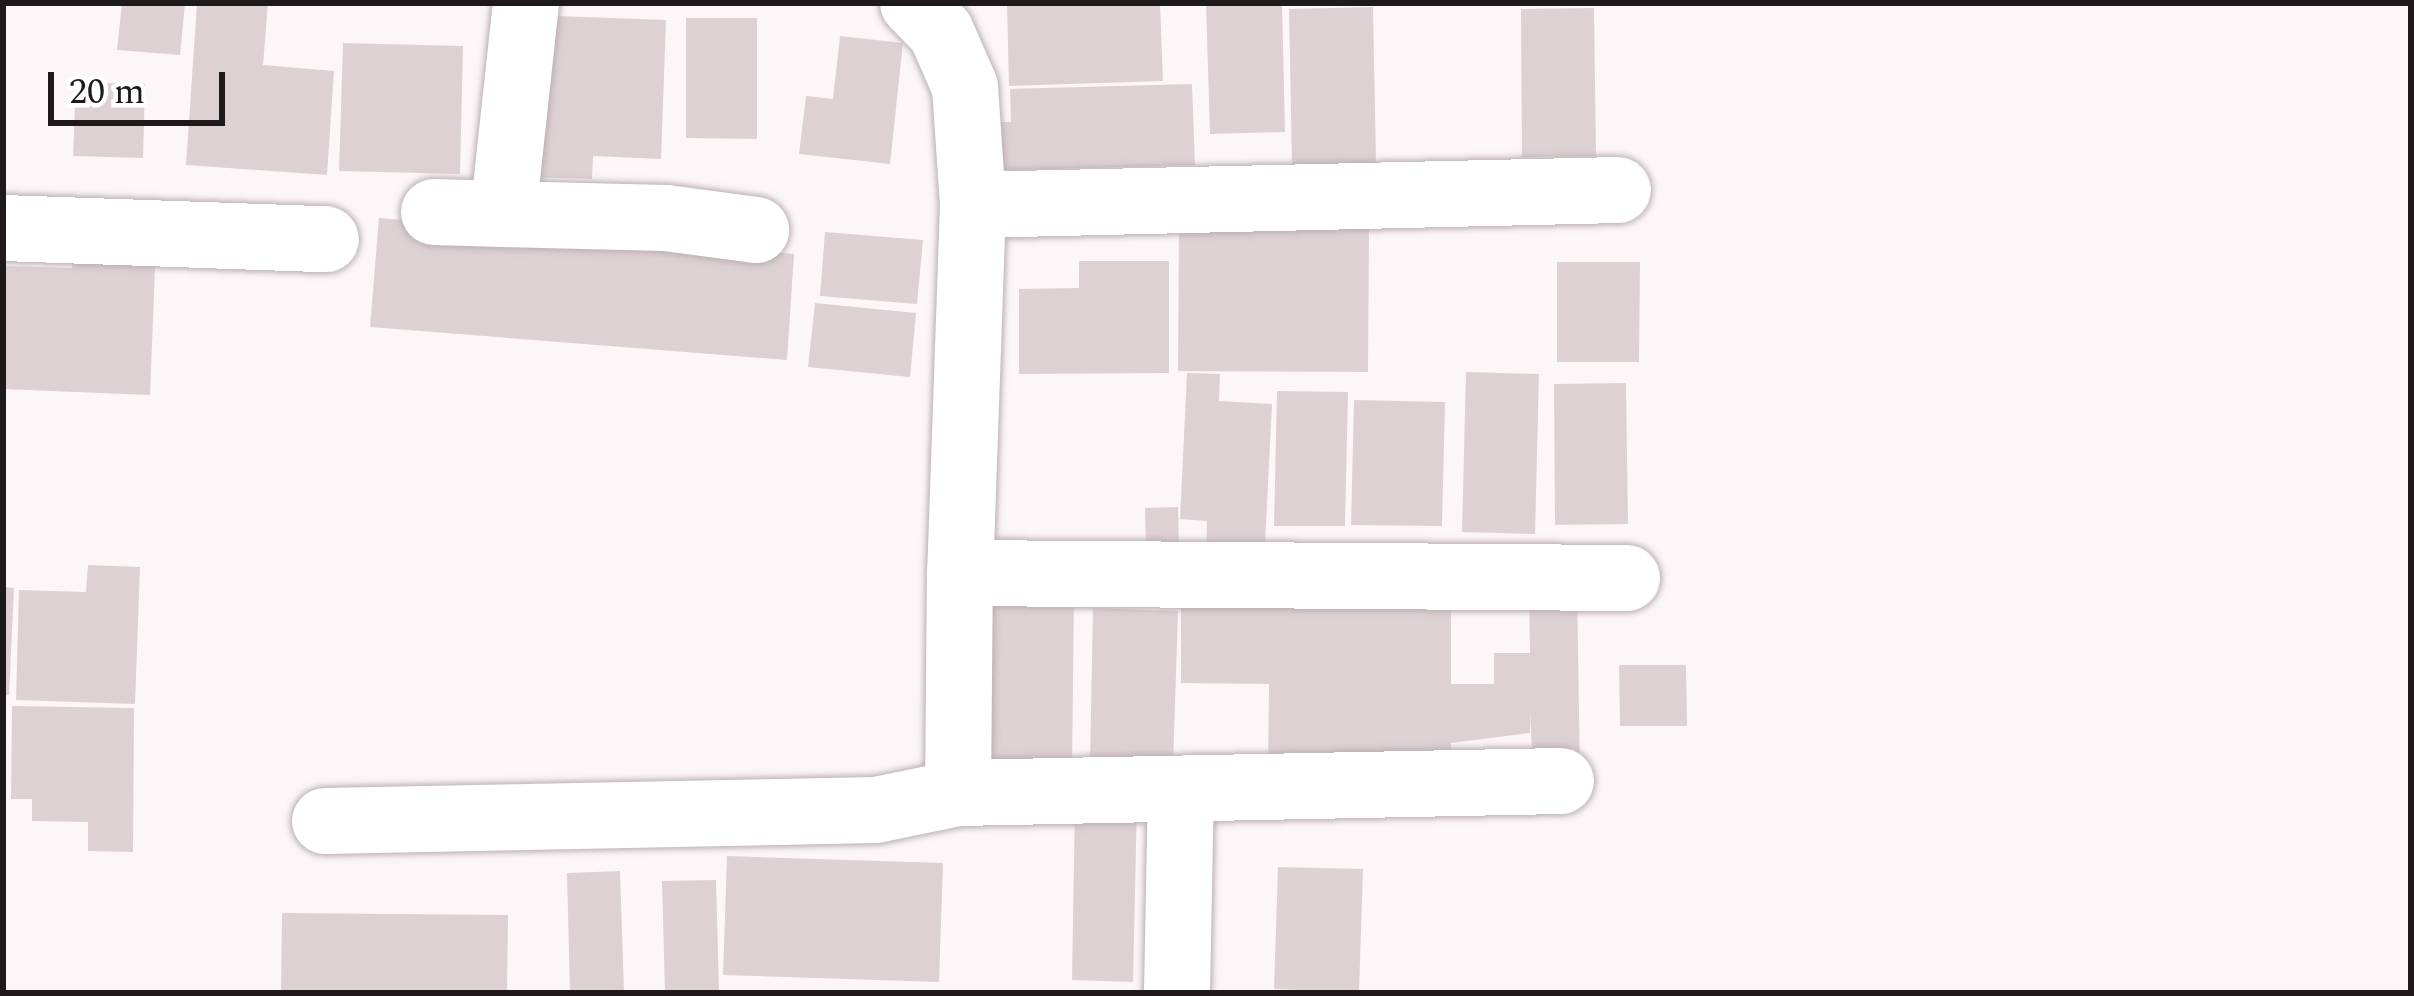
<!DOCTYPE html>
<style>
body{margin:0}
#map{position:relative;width:2414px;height:996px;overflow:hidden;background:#fdf6f8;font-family:Spectral,serif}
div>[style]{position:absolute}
.building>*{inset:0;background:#ddd1d4}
.roads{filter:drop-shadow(0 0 3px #bbb0b3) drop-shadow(0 0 3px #bbb0b3)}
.minor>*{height:66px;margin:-33px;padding:0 33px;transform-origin:33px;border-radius:33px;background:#fff}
span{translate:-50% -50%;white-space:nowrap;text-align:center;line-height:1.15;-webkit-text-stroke:9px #fff;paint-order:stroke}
.frame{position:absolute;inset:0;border:6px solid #1e1a1b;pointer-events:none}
.scale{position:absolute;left:48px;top:72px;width:177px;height:54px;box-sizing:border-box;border:6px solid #1e1a1b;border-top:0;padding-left:15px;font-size:36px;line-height:42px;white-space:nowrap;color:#1e1a1b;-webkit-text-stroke:9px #fff;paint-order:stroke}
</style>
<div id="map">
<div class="building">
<i style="clip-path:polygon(122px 3px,185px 3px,180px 55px,117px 50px)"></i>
<i style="clip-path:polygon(197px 3px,268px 3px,263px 65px,334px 71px,327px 175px,186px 165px)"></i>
<i style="clip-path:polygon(1007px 3px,1160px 3px,1163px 81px,1009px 86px)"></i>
<i style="clip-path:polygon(1206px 3px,1282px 3px,1285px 132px,1210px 134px)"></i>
<i style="clip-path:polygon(1373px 7px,1376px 163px,1292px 165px,1289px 9px)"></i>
<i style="clip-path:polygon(1594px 8px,1596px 156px,1522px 157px,1521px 9px)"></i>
<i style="clip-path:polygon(530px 15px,666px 20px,661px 159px,593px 156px,592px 179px,524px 177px)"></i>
<i style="clip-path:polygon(686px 18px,757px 18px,757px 139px,686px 138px)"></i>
<i style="clip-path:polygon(840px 36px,903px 43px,890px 164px,799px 154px,806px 96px,833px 99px)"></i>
<i style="clip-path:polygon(343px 43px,463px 46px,460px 174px,339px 171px)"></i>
<i style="clip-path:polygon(76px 82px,145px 84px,143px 158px,73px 156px)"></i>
<i style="clip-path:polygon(1192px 84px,1195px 165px,976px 171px,975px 122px,1011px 122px,1010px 89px)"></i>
<i style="clip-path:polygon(379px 218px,794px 254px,787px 360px,370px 327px)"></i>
<i style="clip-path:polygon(1179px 227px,1369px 228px,1368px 372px,1178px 371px)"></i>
<i style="clip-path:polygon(825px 232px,923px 240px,917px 304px,820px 296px)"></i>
<i style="clip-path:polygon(74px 240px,156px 244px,150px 395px,3px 389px,3px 266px,72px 268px)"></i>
<i style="clip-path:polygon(1079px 261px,1169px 261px,1169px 373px,1019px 374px,1019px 289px,1079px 288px)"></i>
<i style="clip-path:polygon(1557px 262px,1640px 262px,1639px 362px,1557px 362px)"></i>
<i style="clip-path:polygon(815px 303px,916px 313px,910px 377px,808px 367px)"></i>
<i style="clip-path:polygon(1466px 372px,1539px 374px,1535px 534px,1462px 532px)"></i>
<i style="clip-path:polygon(1187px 373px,1220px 374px,1219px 401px,1272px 404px,1264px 565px,1206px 563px,1207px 521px,1180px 519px)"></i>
<i style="clip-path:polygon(1626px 383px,1628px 524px,1555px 525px,1554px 384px)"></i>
<i style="clip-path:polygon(1277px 391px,1348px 392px,1345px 526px,1274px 526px)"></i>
<i style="clip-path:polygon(1354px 400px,1445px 402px,1442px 526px,1351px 525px)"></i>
<i style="clip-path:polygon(1178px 507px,1179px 548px,1146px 548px,1145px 508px)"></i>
<i style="clip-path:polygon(88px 565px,140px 567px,135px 704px,16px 700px,19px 590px,86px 592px)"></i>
<i style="clip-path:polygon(3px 587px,14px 588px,9px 695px,3px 695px)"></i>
<i style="clip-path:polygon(1577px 588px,1580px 769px,1533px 770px,1530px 712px,1530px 733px,1451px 743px,1451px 773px,1268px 773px,1269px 684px,1181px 683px,1181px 603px,1451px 589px,1451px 684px,1494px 684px,1494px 653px,1530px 653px,1529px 589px)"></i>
<i style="clip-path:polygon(988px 593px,1074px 593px,1072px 770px,987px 770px)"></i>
<i style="clip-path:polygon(1093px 608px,1178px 611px,1173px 766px,1090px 763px)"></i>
<i style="clip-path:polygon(1619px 665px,1686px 665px,1687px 726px,1620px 726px)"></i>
<i style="clip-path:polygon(12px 706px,134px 708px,133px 852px,88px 851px,88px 822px,32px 821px,32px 799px,11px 799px)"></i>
<i style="clip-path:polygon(1075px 801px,1137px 802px,1133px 982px,1072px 980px)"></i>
<i style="clip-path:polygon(727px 856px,943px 863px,939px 982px,723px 975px)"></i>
<i style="clip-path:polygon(1278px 867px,1363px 869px,1359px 992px,1274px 989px)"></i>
<i style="clip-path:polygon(620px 871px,624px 993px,570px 993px,567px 873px)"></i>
<i style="clip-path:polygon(716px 880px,719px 993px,665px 993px,662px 881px)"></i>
<i style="clip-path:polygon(282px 913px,508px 915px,507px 993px,281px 993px)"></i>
</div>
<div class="roads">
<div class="minor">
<i style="left:526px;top:3px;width:212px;rotate:96.2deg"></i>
<i style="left:503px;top:214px;width:163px;rotate:1.4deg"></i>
<i style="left:666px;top:218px;width:91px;rotate:7.6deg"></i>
<i style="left:913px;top:3px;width:40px;rotate:46deg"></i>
<i style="left:941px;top:32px;width:60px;rotate:66.4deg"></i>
<i style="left:965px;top:87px;width:118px;rotate:86.1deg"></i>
<i style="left:973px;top:205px;width:368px;rotate:92deg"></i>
<i style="left:960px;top:573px;width:667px;rotate:0.43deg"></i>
<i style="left:973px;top:205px;width:645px;rotate:-1.33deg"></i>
<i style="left:434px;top:212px;width:69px;rotate:1.7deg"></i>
<i style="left:3px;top:228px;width:323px;rotate:2deg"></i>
<i style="left:958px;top:793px;width:220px;rotate:-89.5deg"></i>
<i style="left:325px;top:821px;width:551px;rotate:-1.14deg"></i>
<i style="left:876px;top:810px;width:84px;rotate:-11.7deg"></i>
<i style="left:958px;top:793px;width:603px;rotate:-1.14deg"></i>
<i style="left:1177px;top:993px;width:200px;rotate:-88.9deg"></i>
</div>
</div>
<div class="frame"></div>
<div class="scale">20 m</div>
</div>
